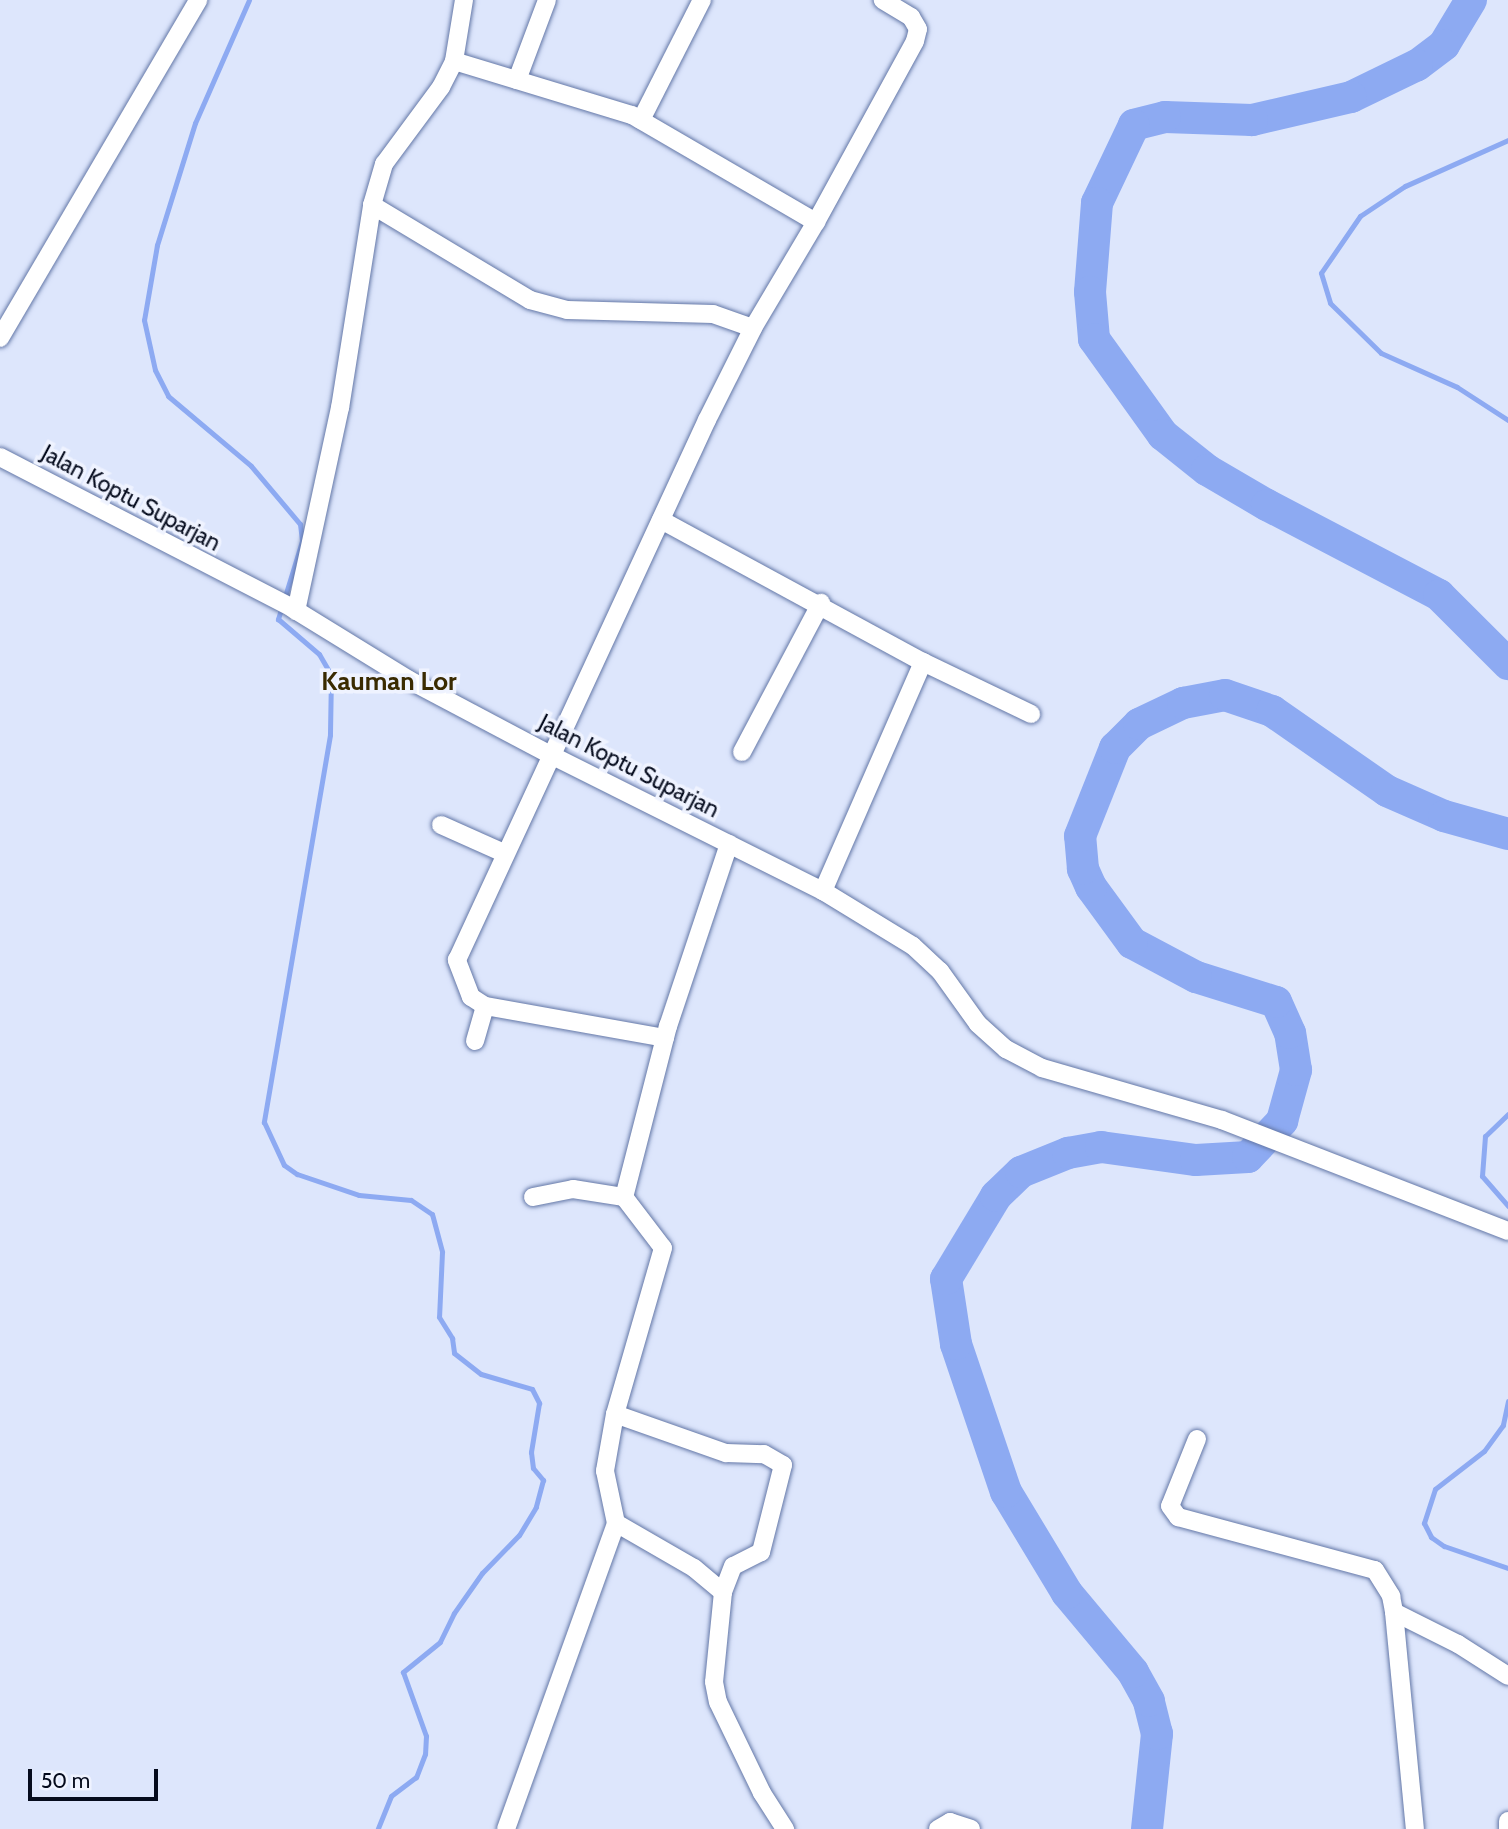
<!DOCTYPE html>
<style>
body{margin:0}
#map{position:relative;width:1508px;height:1829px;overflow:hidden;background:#dde6fc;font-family:Cabin,sans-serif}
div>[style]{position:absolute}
.stream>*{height:5px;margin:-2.5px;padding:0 2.5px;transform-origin:2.5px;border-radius:2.5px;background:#8daaf2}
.river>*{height:32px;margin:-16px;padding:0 16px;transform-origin:16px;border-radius:16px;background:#8daaf2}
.roads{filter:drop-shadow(0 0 2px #6377a7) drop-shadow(0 0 2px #6377a7)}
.minor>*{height:18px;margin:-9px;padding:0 9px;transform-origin:9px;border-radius:9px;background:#fff}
span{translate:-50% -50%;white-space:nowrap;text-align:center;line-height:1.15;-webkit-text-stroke:7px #eff3ff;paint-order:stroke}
.street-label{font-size:23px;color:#050b1d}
.quarter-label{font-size:26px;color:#3a2b01;font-weight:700}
.scale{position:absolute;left:28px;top:1769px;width:130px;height:32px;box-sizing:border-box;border:4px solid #050b1d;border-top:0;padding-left:9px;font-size:21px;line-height:24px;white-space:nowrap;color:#050b1d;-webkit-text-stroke:5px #eff3ff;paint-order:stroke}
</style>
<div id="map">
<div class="stream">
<i style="left:249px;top:0;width:134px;rotate:113.7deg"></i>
<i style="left:195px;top:123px;width:128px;rotate:107.3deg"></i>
<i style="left:157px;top:245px;width:76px;rotate:99.8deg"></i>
<i style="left:144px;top:320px;width:51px;rotate:77.6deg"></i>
<i style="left:155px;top:370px;width:29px;rotate:63deg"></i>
<i style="left:168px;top:396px;width:109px;rotate:40.1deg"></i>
<i style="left:251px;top:466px;width:76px;rotate:49.8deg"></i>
<i style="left:300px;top:524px;width:17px;rotate:83deg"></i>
<i style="left:302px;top:541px;width:82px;rotate:107.1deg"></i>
<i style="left:278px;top:619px;width:54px;rotate:40.5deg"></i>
<i style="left:319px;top:654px;width:24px;rotate:60deg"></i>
<i style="left:331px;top:675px;width:60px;rotate:91deg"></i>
<i style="left:330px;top:735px;width:393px;rotate:99.7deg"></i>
<i style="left:264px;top:1122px;width:47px;rotate:65.1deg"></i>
<i style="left:284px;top:1165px;width:16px;rotate:35deg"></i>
<i style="left:297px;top:1174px;width:65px;rotate:18.7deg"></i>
<i style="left:359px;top:1195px;width:52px;rotate:5.5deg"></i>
<i style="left:411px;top:1200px;width:25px;rotate:34deg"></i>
<i style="left:432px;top:1214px;width:39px;rotate:75deg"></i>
<i style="left:442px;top:1252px;width:65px;rotate:92.6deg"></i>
<i style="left:439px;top:1317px;width:25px;rotate:58deg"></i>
<i style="left:452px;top:1338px;width:15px;rotate:82deg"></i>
<i style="left:454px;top:1353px;width:34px;rotate:38deg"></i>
<i style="left:481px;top:1374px;width:53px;rotate:16.4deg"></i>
<i style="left:532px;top:1389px;width:16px;rotate:63deg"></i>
<i style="left:539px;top:1403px;width:50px;rotate:99.3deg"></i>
<i style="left:531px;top:1452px;width:16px;rotate:83deg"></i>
<i style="left:533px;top:1468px;width:16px;rotate:50deg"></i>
<i style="left:543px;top:1480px;width:28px;rotate:105deg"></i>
<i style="left:536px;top:1507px;width:33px;rotate:121deg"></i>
<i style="left:519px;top:1535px;width:53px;rotate:134.2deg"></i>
<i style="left:482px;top:1573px;width:49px;rotate:125deg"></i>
<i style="left:454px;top:1613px;width:32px;rotate:116deg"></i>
<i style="left:440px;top:1642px;width:48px;rotate:141deg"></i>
<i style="left:403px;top:1672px;width:68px;rotate:70.2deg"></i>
<i style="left:426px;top:1736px;width:18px;rotate:93deg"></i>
<i style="left:425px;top:1754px;width:25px;rotate:111deg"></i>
<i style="left:416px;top:1777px;width:31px;rotate:143deg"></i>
<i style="left:391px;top:1796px;width:35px;rotate:112deg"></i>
<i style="left:1508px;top:140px;width:113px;rotate:155.9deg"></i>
<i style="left:1405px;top:186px;width:54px;rotate:146.3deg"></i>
<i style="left:1360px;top:216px;width:69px;rotate:124.4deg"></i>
<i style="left:1321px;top:273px;width:31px;rotate:73deg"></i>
<i style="left:1330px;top:303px;width:71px;rotate:44.4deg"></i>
<i style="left:1381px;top:353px;width:83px;rotate:24.1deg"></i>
<i style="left:1457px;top:387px;width:61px;rotate:32.9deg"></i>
<i style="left:1508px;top:1114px;width:32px;rotate:136deg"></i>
<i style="left:1485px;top:1136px;width:40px;rotate:94.3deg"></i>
<i style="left:1482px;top:1176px;width:40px;rotate:49deg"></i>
<i style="left:1508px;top:1401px;width:25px;rotate:102deg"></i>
<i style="left:1503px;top:1425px;width:32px;rotate:126deg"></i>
<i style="left:1484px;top:1451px;width:62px;rotate:142.2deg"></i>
<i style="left:1435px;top:1489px;width:36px;rotate:108deg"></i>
<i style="left:1424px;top:1523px;width:16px;rotate:63deg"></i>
<i style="left:1431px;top:1537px;width:16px;rotate:35deg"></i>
<i style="left:1444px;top:1546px;width:68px;rotate:19deg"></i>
</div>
<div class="river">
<i style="left:1471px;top:0;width:52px;rotate:121deg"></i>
<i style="left:1444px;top:45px;width:34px;rotate:143deg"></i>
<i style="left:1417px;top:65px;width:73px;rotate:154.1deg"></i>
<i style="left:1351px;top:97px;width:102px;rotate:166.9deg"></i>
<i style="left:1252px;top:120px;width:87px;rotate:-178deg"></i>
<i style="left:1165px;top:117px;width:32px;rotate:166deg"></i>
<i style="left:1134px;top:125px;width:86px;rotate:115.4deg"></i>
<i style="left:1097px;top:203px;width:89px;rotate:94.5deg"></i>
<i style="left:1090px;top:292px;width:47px;rotate:85.1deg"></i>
<i style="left:1094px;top:339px;width:118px;rotate:54.3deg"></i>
<i style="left:1163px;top:435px;width:56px;rotate:38.5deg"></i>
<i style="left:1207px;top:470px;width:69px;rotate:30.3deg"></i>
<i style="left:1267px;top:505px;width:194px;rotate:27.6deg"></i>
<i style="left:1439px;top:595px;width:98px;rotate:45deg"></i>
<i style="left:1147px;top:1829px;width:96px;rotate:-84deg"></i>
<i style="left:1157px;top:1734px;width:34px;rotate:-104deg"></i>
<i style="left:1149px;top:1701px;width:33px;rotate:-119deg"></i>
<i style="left:1133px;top:1672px;width:103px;rotate:-129.9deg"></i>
<i style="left:1067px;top:1593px;width:118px;rotate:-121.1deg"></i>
<i style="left:1006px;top:1492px;width:156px;rotate:-108.7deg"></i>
<i style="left:956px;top:1344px;width:66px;rotate:-98.7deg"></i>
<i style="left:946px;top:1279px;width:97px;rotate:-58.9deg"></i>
<i style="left:996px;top:1196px;width:35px;rotate:-44deg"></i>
<i style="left:1021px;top:1172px;width:51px;rotate:-22deg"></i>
<i style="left:1068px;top:1153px;width:34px;rotate:-10deg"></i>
<i style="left:1101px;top:1147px;width:96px;rotate:7.8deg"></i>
<i style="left:1196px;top:1160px;width:52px;rotate:-3.3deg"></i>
<i style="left:1248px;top:1157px;width:50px;rotate:-46.6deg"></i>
<i style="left:1282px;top:1121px;width:53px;rotate:-74.6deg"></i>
<i style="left:1296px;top:1070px;width:37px;rotate:-99deg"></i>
<i style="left:1290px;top:1033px;width:34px;rotate:-114deg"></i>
<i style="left:1276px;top:1002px;width:84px;rotate:-162.6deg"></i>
<i style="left:1196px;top:977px;width:72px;rotate:-152deg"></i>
<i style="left:1132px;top:943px;width:69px;rotate:-126.2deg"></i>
<i style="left:1091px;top:887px;width:20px;rotate:-114deg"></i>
<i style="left:1083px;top:869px;width:33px;rotate:-95deg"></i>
<i style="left:1080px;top:836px;width:95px;rotate:-68.3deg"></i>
<i style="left:1115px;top:748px;width:34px;rotate:-45deg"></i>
<i style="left:1139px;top:724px;width:49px;rotate:-25.5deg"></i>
<i style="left:1183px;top:703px;width:43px;rotate:-10.8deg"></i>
<i style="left:1225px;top:695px;width:50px;rotate:18.8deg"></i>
<i style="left:1272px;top:711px;width:140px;rotate:34.8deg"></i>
<i style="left:1387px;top:791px;width:62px;rotate:23.7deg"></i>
<i style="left:1444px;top:816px;width:66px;rotate:15.7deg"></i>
</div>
<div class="roads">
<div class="minor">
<i style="left:454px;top:61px;width:186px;rotate:16.9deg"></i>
<i style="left:632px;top:115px;width:213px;rotate:30.2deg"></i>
<i style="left:816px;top:222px;width:206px;rotate:-61.3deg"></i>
<i style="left:915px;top:41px;width:12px;rotate:-76deg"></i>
<i style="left:918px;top:29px;width:14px;rotate:-120deg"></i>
<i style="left:911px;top:17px;width:33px;rotate:-149deg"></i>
<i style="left:517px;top:80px;width:85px;rotate:-69.4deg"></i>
<i style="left:641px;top:120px;width:135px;rotate:-63.1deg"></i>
<i style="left:372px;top:205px;width:184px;rotate:31deg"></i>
<i style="left:530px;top:300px;width:38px;rotate:15deg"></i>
<i style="left:567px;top:310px;width:146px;rotate:1.6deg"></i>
<i style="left:713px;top:314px;width:42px;rotate:19.3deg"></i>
<i style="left:0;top:338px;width:392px;rotate:-59.6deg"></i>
<i style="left:0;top:457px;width:329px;rotate:27.3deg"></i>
<i style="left:292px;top:608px;width:137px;rotate:31.6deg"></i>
<i style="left:409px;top:680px;width:158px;rotate:27.9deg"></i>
<i style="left:549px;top:754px;width:306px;rotate:26.6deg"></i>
<i style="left:823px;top:891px;width:105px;rotate:31.4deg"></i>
<i style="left:913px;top:946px;width:37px;rotate:43deg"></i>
<i style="left:940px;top:971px;width:65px;rotate:54.4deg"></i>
<i style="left:978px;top:1024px;width:38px;rotate:42deg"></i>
<i style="left:1006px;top:1049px;width:41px;rotate:27.8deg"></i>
<i style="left:1042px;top:1068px;width:187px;rotate:16.1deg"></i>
<i style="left:1222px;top:1120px;width:307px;rotate:21.2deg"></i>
<i style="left:661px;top:520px;width:298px;rotate:28.5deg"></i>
<i style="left:923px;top:662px;width:250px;rotate:113.6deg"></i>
<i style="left:296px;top:611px;width:208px;rotate:-77.8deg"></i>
<i style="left:340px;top:408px;width:206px;rotate:-81deg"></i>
<i style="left:372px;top:205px;width:43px;rotate:-73.7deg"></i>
<i style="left:384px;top:164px;width:96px;rotate:-53.5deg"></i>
<i style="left:441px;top:87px;width:29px;rotate:-63deg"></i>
<i style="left:454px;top:61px;width:62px;rotate:-80.7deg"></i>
<i style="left:923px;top:662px;width:120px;rotate:25.7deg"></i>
<i style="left:742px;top:752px;width:169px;rotate:-62.1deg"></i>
<i style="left:441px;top:825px;width:69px;rotate:24deg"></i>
<i style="left:729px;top:844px;width:192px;rotate:108.5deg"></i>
<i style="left:668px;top:1026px;width:177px;rotate:104.4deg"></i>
<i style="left:624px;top:1197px;width:64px;rotate:52.6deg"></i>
<i style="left:663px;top:1248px;width:173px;rotate:106.1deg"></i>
<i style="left:615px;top:1414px;width:58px;rotate:100deg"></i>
<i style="left:605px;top:1471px;width:53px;rotate:78.1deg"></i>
<i style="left:616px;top:1523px;width:90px;rotate:30deg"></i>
<i style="left:694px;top:1568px;width:38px;rotate:40deg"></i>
<i style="left:723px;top:1592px;width:90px;rotate:95.7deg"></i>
<i style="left:714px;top:1682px;width:20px;rotate:79deg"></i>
<i style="left:718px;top:1702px;width:101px;rotate:64.2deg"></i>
<i style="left:762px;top:1793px;width:43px;rotate:57.4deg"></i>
<i style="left:665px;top:1038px;width:183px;rotate:-169.9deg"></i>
<i style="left:485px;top:1006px;width:17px;rotate:-147deg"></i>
<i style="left:471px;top:997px;width:40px;rotate:-111deg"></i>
<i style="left:457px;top:960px;width:595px;rotate:-65.16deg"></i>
<i style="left:707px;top:420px;width:103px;rotate:-63.4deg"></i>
<i style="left:753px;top:328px;width:123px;rotate:-59.3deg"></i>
<i style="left:475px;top:1041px;width:36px;rotate:-74deg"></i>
<i style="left:533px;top:1197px;width:41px;rotate:-11.3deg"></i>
<i style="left:573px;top:1189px;width:52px;rotate:8.9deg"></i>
<i style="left:615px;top:1414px;width:118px;rotate:19.4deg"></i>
<i style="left:726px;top:1453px;width:38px;rotate:2deg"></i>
<i style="left:764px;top:1454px;width:22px;rotate:30deg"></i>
<i style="left:783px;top:1465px;width:90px;rotate:104.2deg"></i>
<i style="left:761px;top:1552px;width:31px;rotate:153deg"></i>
<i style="left:733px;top:1566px;width:28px;rotate:111deg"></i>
<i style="left:1197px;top:1439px;width:72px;rotate:111.9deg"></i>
<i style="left:1170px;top:1506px;width:14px;rotate:54deg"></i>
<i style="left:1178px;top:1517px;width:204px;rotate:15.1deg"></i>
<i style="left:1375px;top:1570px;width:31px;rotate:58deg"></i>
<i style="left:1391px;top:1596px;width:16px;rotate:79deg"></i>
<i style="left:1394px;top:1612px;width:72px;rotate:26.6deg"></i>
<i style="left:1458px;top:1644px;width:59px;rotate:32.6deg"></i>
<i style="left:1394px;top:1612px;width:218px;rotate:84.5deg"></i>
<i style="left:506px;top:1829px;width:325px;rotate:-70.2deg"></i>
<i style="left:938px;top:1829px;width:14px;rotate:-30deg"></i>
<i style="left:950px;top:1822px;width:22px;rotate:18deg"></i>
<i style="left:1508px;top:1829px;width:8px;rotate:-90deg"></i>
</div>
</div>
<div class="street-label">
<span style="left:131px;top:498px;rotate:28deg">Jalan Koptu Suparjan</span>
<span style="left:629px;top:766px;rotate:27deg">Jalan Koptu Suparjan</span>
</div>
<div class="quarter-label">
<span style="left:389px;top:682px">Kauman Lor</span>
</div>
<div class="scale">50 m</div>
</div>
